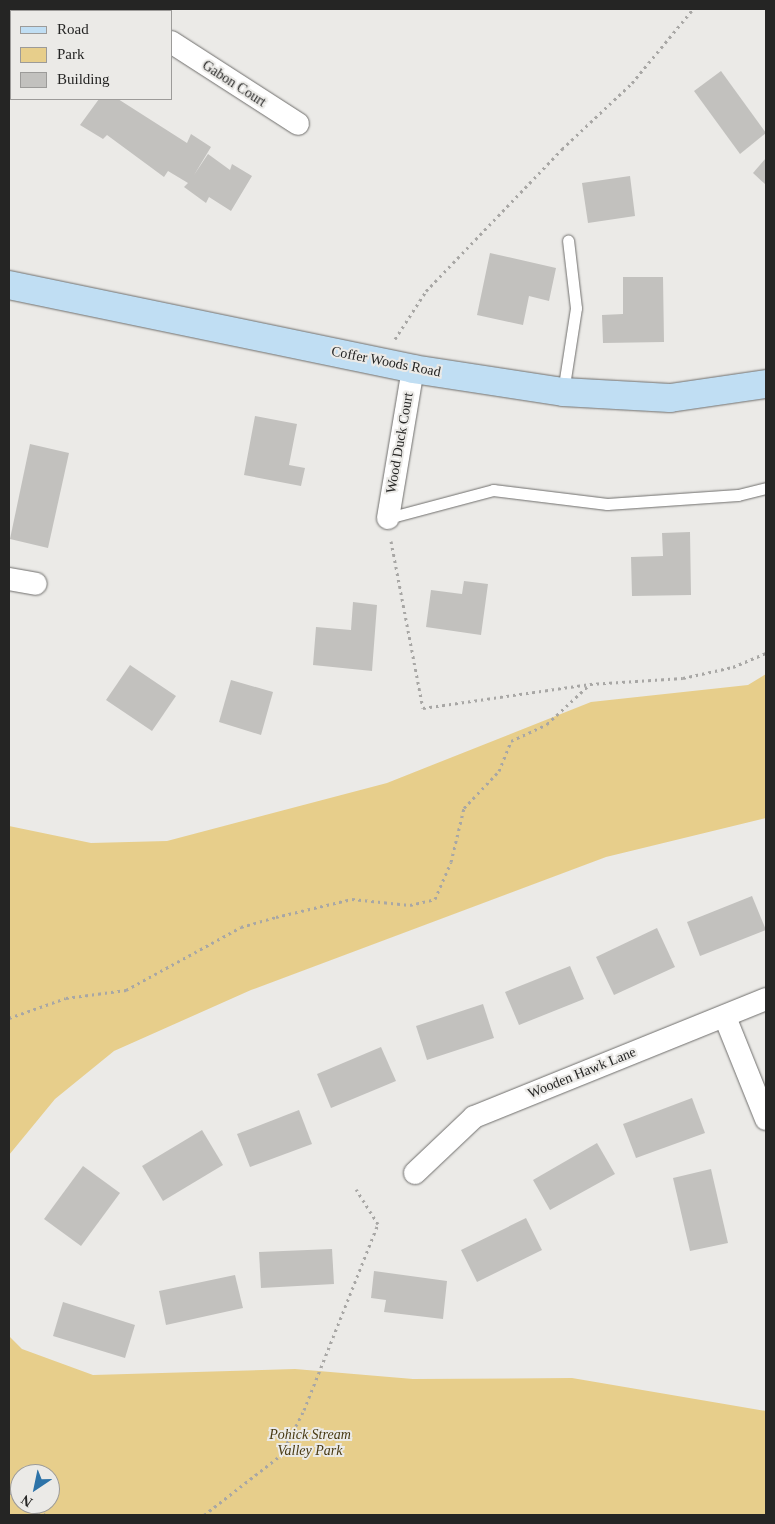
<!DOCTYPE html>
<style>
body{margin:0}
#map{position:relative;width:775px;height:1524px;overflow:hidden;background:#ebeae7;font-family:"Times New Roman",serif}
div>[style]{position:absolute}
.green>*{inset:0;background:#e7ce8b}
.building>*{inset:0;background:#c2c1be}
.path>*{height:3px;margin-top:-1.5px;transform-origin:0;background:repeating-linear-gradient(90deg,#a8a7a5 0 2.5px,transparent 0 6.5px)}
.roads{filter:drop-shadow(0 0 1px #6f6e6c) drop-shadow(0 0 1px #6f6e6c)}
.lane>*{height:11px;margin:-5.5px;padding:0 5.5px;transform-origin:5.5px;border-radius:5.5px;background:#fff}
.street>*{height:22px;margin:-11px;padding:0 11px;transform-origin:11px;border-radius:11px;background:#fff}
.secondary>*{height:28px;margin:-14px;padding:0 14px;transform-origin:14px;border-radius:14px;background:#c0def3}
span{translate:-50% -50%;white-space:nowrap;text-align:center;line-height:1.15;-webkit-text-stroke:4px #ebeae7;paint-order:stroke}
.street-label{font-size:14px;color:#252524}
.park-label{font-size:14px;color:#473912;font-style:italic}
.frame{position:absolute;inset:0;border:10px solid #252524;pointer-events:none}
.legend{position:absolute;left:10px;top:10px;width:162px;height:90px;box-sizing:border-box;background:#ebeae7;border:1px solid #9c9b99;margin:0;padding:6px 9px;list-style:none;font-size:15px;color:#252524}
.legend li{display:flex;align-items:center;gap:10px;height:25px}
.legend b{width:25px;border:1px solid #9c9b99}
.north{position:absolute;left:10px;top:1464px;width:50px;height:50px;box-sizing:border-box;background:#ebeae7;border:1px solid #9c9b99;border-radius:50%;rotate:214deg;font-size:14px;font-weight:700;line-height:20px;text-align:center;color:#252524}
.north::after{content:'';display:block;margin:auto;width:18px;height:22px;background:#2d73a8;clip-path:polygon(50% 0,100% 100%,50% 72%,0 100%)}
</style>
<div id="map">
<div class="green">
<i style="clip-path:polygon(766px 674px,766px 818px,606px 857px,251px 990px,114px 1051px,55px 1099px,9px 1155px,9px 826px,91px 843px,167px 841px,387px 783px,591px 702px,748px 685px)"></i>
<i style="clip-path:polygon(evenodd,9px 1336px,22px 1349px,93px 1375px,295px 1369px,413px 1379px,572px 1378px,766px 1411px,766px 1515px,9px 1515px,9px 1336px,20px 1474px,50px 1474px,50px 1504px,20px 1504px,20px 1474px)"></i>
</div>
<div class="building">
<i style="clip-path:polygon(721px 71px,766px 133px,740px 154px,694px 91px)"></i>
<i style="clip-path:polygon(99px 99px,118px 99px,187px 143px,191px 134px,211px 147px,194px 175px,208px 154px,230px 170px,232px 164px,252px 176px,231px 211px,209px 197px,206px 203px,184px 187px,188px 183px,168px 171px,164px 177px,107px 135px,103px 139px,80px 125px)"></i>
<i style="clip-path:polygon(766px 158px,766px 185px,753px 173px)"></i>
<i style="clip-path:polygon(630px 176px,635px 216px,588px 223px,582px 183px)"></i>
<i style="clip-path:polygon(490px 253px,556px 268px,549px 301px,529px 296px,523px 325px,477px 315px)"></i>
<i style="clip-path:polygon(623px 277px,663px 277px,664px 342px,603px 343px,602px 315px,623px 314px)"></i>
<i style="clip-path:polygon(255px 416px,297px 424px,289px 465px,305px 468px,301px 486px,244px 475px)"></i>
<i style="clip-path:polygon(30px 444px,69px 453px,48px 548px,10px 539px)"></i>
<i style="clip-path:polygon(690px 532px,691px 595px,632px 596px,631px 557px,663px 556px,662px 533px)"></i>
<i style="clip-path:polygon(464px 581px,488px 584px,481px 635px,426px 627px,431px 590px,462px 594px)"></i>
<i style="clip-path:polygon(353px 602px,377px 605px,372px 671px,313px 665px,316px 627px,351px 630px)"></i>
<i style="clip-path:polygon(130px 665px,176px 696px,152px 731px,106px 700px)"></i>
<i style="clip-path:polygon(231px 680px,273px 692px,261px 735px,219px 722px)"></i>
<i style="clip-path:polygon(752px 896px,766px 930px,700px 956px,687px 922px)"></i>
<i style="clip-path:polygon(657px 928px,675px 967px,614px 995px,596px 957px)"></i>
<i style="clip-path:polygon(570px 966px,584px 999px,519px 1025px,505px 992px)"></i>
<i style="clip-path:polygon(483px 1004px,494px 1038px,427px 1060px,416px 1026px)"></i>
<i style="clip-path:polygon(381px 1047px,396px 1081px,331px 1108px,317px 1074px)"></i>
<i style="clip-path:polygon(692px 1098px,705px 1133px,636px 1158px,623px 1124px)"></i>
<i style="clip-path:polygon(299px 1110px,312px 1144px,250px 1167px,237px 1134px)"></i>
<i style="clip-path:polygon(202px 1130px,223px 1165px,163px 1201px,142px 1166px)"></i>
<i style="clip-path:polygon(597px 1143px,615px 1174px,550px 1210px,533px 1180px)"></i>
<i style="clip-path:polygon(83px 1166px,120px 1193px,81px 1246px,44px 1219px)"></i>
<i style="clip-path:polygon(711px 1169px,728px 1243px,690px 1251px,673px 1178px)"></i>
<i style="clip-path:polygon(526px 1218px,542px 1250px,477px 1282px,461px 1250px)"></i>
<i style="clip-path:polygon(332px 1249px,334px 1284px,261px 1288px,259px 1252px)"></i>
<i style="clip-path:polygon(374px 1271px,447px 1281px,443px 1319px,384px 1312px,386px 1300px,371px 1298px)"></i>
<i style="clip-path:polygon(235px 1275px,243px 1308px,166px 1325px,159px 1291px)"></i>
<i style="clip-path:polygon(63px 1302px,135px 1325px,125px 1358px,53px 1336px)"></i>
</div>
<div class="path">
<i style="left:395px;top:339px;width:57px;rotate:-57.1deg"></i>
<i style="left:426px;top:291px;width:197px;rotate:-46.2deg"></i>
<i style="left:562px;top:149px;width:96px;rotate:-43.3deg"></i>
<i style="left:632px;top:83px;width:96px;rotate:-50.5deg"></i>
<i style="left:391px;top:541px;width:170px;rotate:79.2deg"></i>
<i style="left:423px;top:708px;width:169px;rotate:-8.2deg"></i>
<i style="left:590px;top:684px;width:93px;rotate:-3.7deg"></i>
<i style="left:683px;top:678px;width:51px;rotate:-12.4deg"></i>
<i style="left:733px;top:667px;width:36px;rotate:-23deg"></i>
<i style="left:9px;top:1018px;width:60px;rotate:-19.3deg"></i>
<i style="left:66px;top:998px;width:61px;rotate:-7.6deg"></i>
<i style="left:126px;top:990px;width:131px;rotate:-28.7deg"></i>
<i style="left:241px;top:927px;width:36px;rotate:-16deg"></i>
<i style="left:276px;top:917px;width:78px;rotate:-13.3deg"></i>
<i style="left:352px;top:899px;width:58px;rotate:5.9deg"></i>
<i style="left:410px;top:905px;width:26px;rotate:-13deg"></i>
<i style="left:435px;top:899px;width:40px;rotate:-66.6deg"></i>
<i style="left:451px;top:862px;width:56px;rotate:-76.5deg"></i>
<i style="left:464px;top:808px;width:51px;rotate:-46.6deg"></i>
<i style="left:499px;top:771px;width:32px;rotate:-68deg"></i>
<i style="left:511px;top:741px;width:40px;rotate:-25deg"></i>
<i style="left:547px;top:724px;width:59px;rotate:-42.9deg"></i>
<i style="left:9px;top:1492px;width:14px;rotate:36deg"></i>
<i style="left:27px;top:1504px;width:21px;rotate:31deg"></i>
<i style="left:204px;top:1515px;width:98px;rotate:-37.9deg"></i>
<i style="left:281px;top:1455px;width:51px;rotate:-62.9deg"></i>
<i style="left:304px;top:1410px;width:200px;rotate:-68.3deg"></i>
<i style="left:378px;top:1224px;width:41px;rotate:-122.2deg"></i>
</div>
<div class="roads">
<div class="lane">
<i style="left:563px;top:392px;width:85px;rotate:-81.2deg"></i>
<i style="left:576px;top:308px;width:68px;rotate:-96.7deg"></i>
<i style="left:388px;top:518px;width:109px;rotate:-14.9deg"></i>
<i style="left:493px;top:490px;width:115px;rotate:7deg"></i>
<i style="left:607px;top:504px;width:131px;rotate:-3.9deg"></i>
<i style="left:738px;top:495px;width:29px;rotate:-14deg"></i>
</div>
<div class="street">
<i style="left:140px;top:9px;width:2px;rotate:63deg"></i>
<i style="left:171px;top:42px;width:151px;rotate:32.8deg"></i>
<i style="left:388px;top:518px;width:151px;rotate:-80.5deg"></i>
<i style="left:9px;top:579px;width:27px;rotate:10deg"></i>
<i style="left:725px;top:1017px;width:110px;rotate:68.1deg"></i>
<i style="left:415px;top:1173px;width:81px;rotate:-43.5deg"></i>
<i style="left:474px;top:1117px;width:315px;rotate:-22deg"></i>
</div>
<div class="secondary">
<i style="left:9px;top:285px;width:413px;rotate:11.7deg"></i>
<i style="left:413px;top:369px;width:152px;rotate:8.7deg"></i>
<i style="left:563px;top:392px;width:107px;rotate:3.2deg"></i>
<i style="left:670px;top:398px;width:97px;rotate:-8.3deg"></i>
</div>
</div>
<div class="street-label">
<span style="left:234px;top:84px;rotate:33deg">Gabon Court</span>
<span style="left:386px;top:362px;rotate:11deg">Coffer Woods Road</span>
<span style="left:400px;top:443px;rotate:-80deg">Wood Duck Court</span>
<span style="left:582px;top:1073px;rotate:-22deg">Wooden Hawk Lane</span>
</div>
<div class="park-label">
<span style="left:310px;top:1443px">Pohick Stream<br>Valley Park</span>
</div>
<div class="frame"></div>
<ul class="legend">
<li><b style="height:6px;background:#c0def3"></b>Road</li>
<li><b style="height:14px;background:#e7ce8b"></b>Park</li>
<li><b style="height:14px;background:#c2c1be"></b>Building</li>
</ul>
<div class="north">N</div>
</div>
